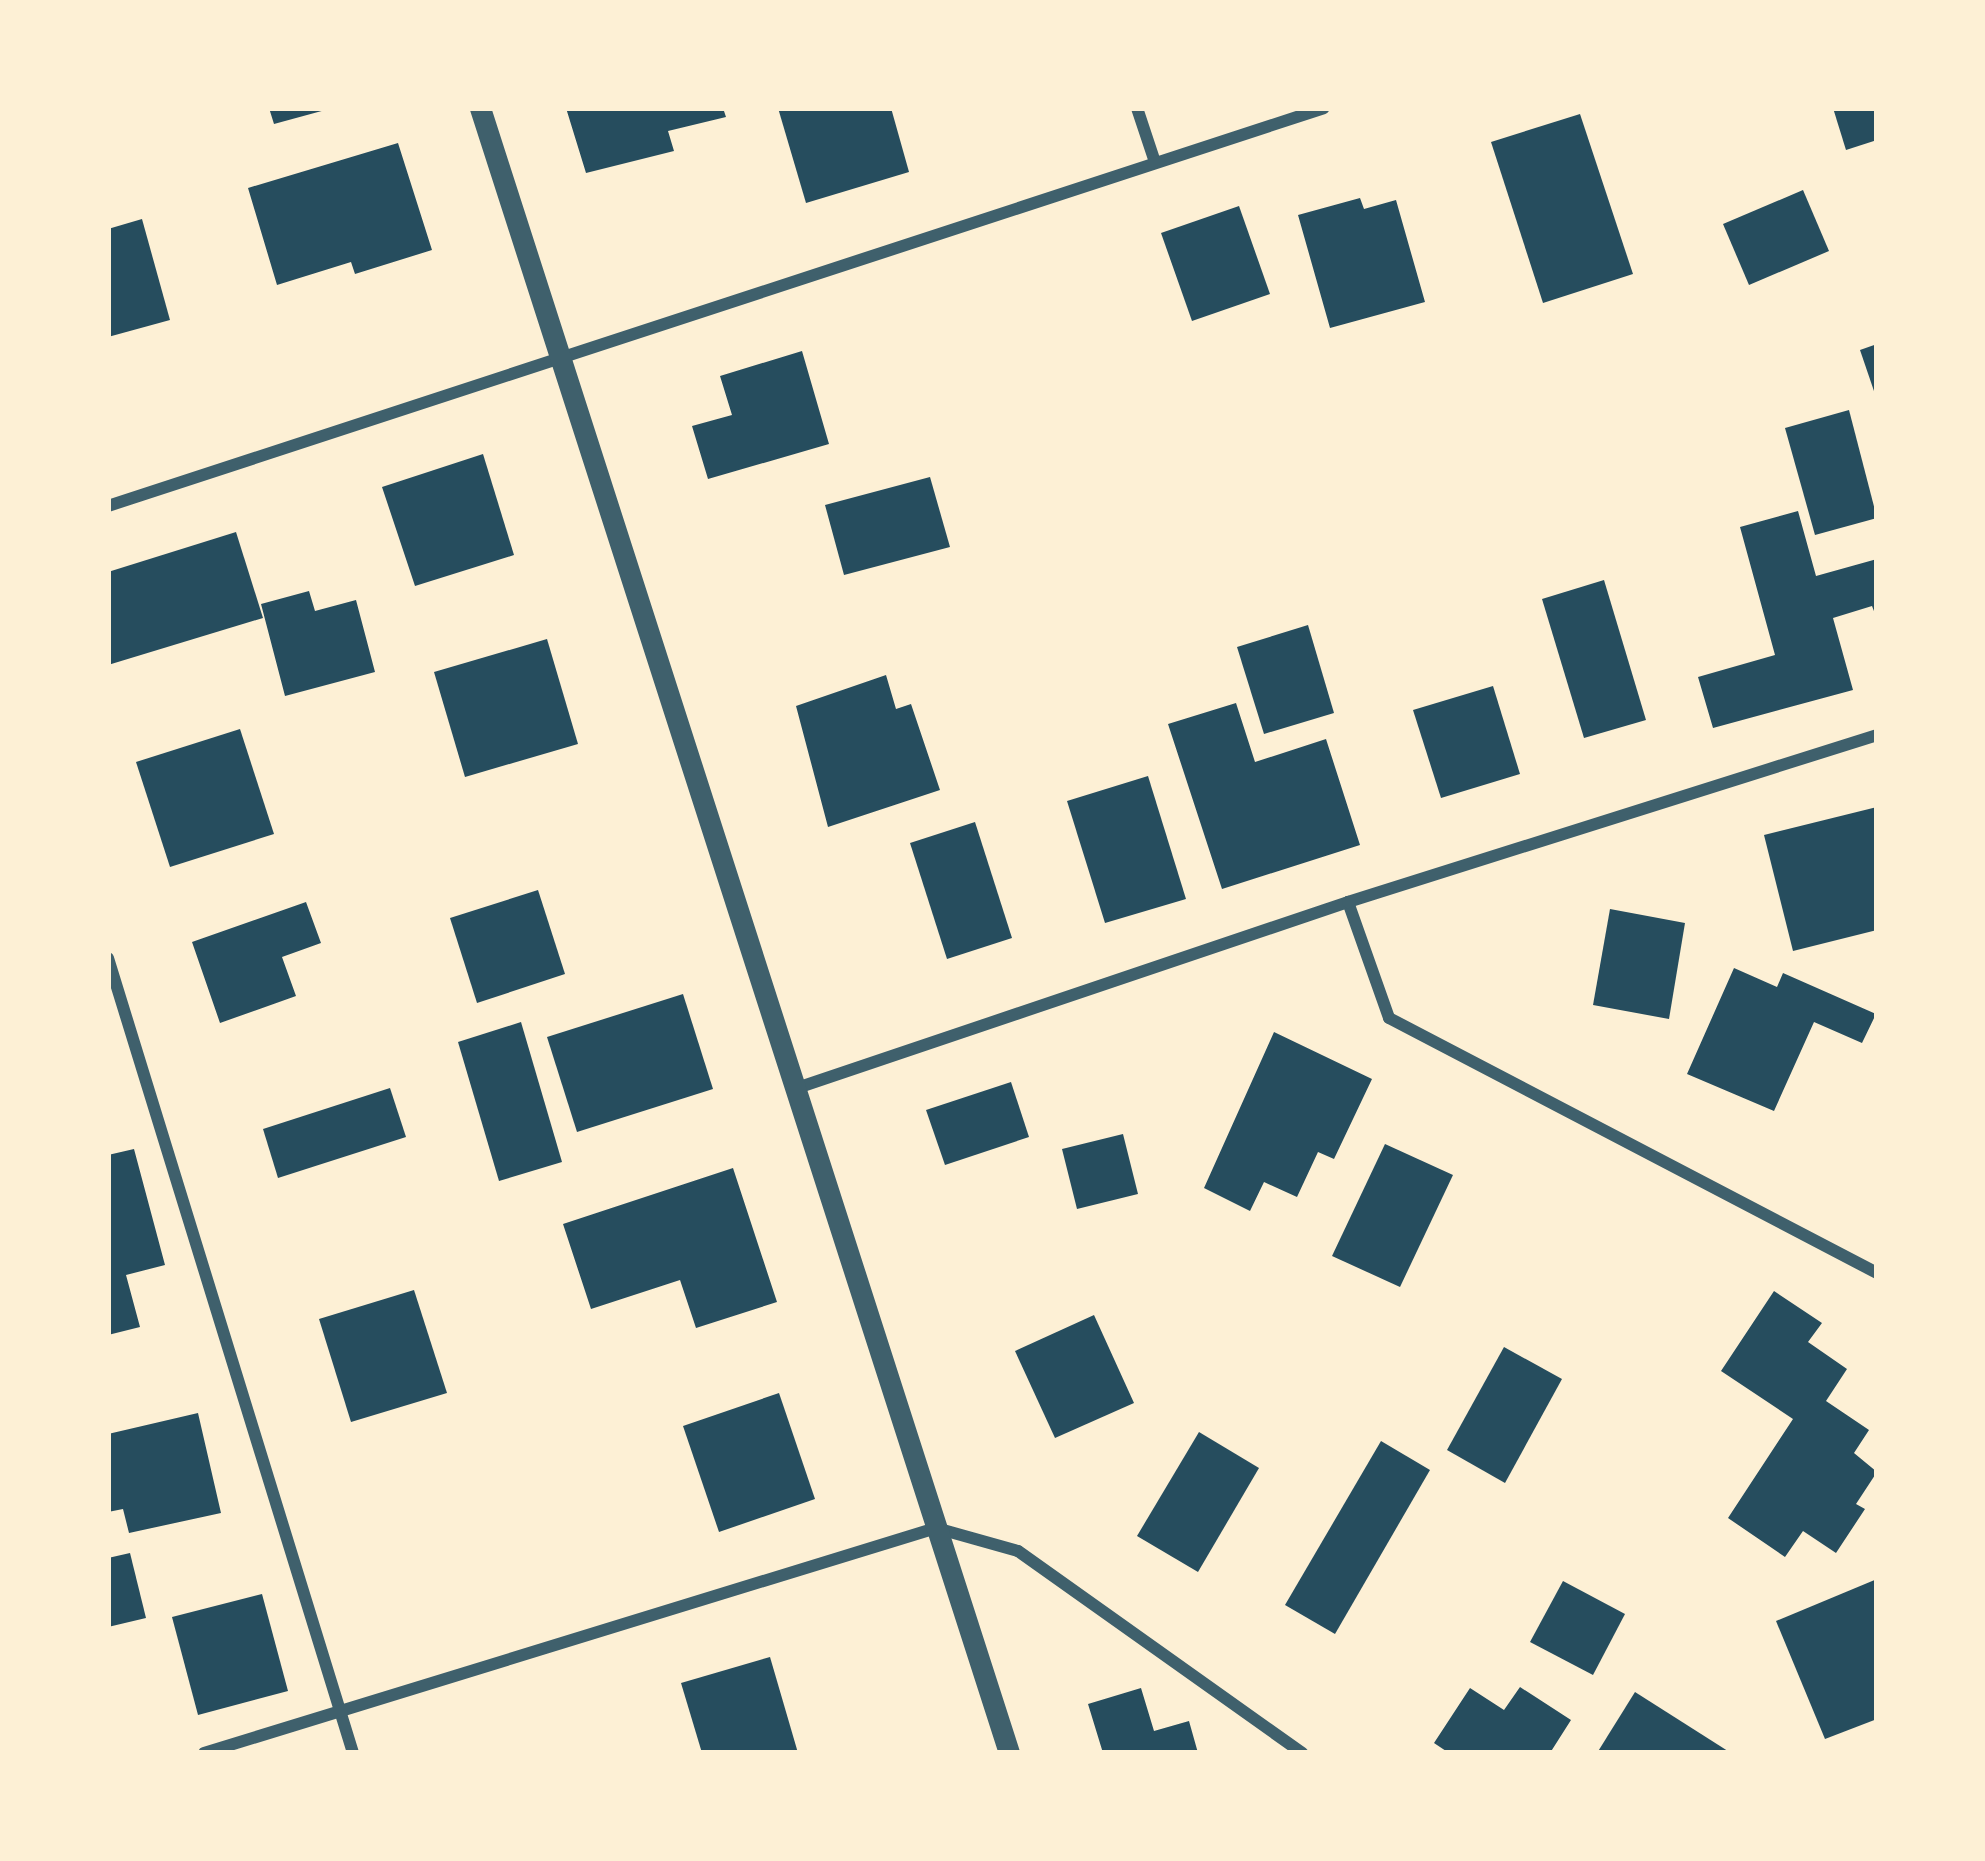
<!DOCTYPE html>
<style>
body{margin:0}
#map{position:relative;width:1985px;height:1861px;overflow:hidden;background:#fdf0d5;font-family:Manrope,sans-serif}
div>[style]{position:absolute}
.building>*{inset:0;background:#264d5e}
.minor>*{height:12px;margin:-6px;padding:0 6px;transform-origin:6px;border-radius:6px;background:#3f606c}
.tertiary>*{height:21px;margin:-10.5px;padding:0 10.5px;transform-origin:10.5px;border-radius:10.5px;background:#3f606c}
span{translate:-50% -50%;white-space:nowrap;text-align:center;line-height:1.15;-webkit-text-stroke:10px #fdf0d5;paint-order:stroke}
.frame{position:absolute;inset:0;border:111px solid #fdf0d5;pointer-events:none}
</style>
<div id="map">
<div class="building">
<i style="clip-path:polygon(269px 108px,328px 108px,329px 109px,274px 124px)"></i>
<i style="clip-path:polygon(566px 108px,723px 108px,726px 117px,668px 131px,674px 151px,586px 173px)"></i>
<i style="clip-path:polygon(778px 108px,891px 108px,909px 172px,806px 203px)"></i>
<i style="clip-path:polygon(1833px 108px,1877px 108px,1877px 140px,1846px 150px)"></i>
<i style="clip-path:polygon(1580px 114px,1633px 274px,1543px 303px,1491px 142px)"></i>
<i style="clip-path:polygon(398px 143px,432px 250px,355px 274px,351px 262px,277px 285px,248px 188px)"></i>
<i style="clip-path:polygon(1803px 190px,1829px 251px,1749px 285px,1723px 224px)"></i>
<i style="clip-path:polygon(1360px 198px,1364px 209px,1396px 200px,1425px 302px,1330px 328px,1298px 215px)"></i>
<i style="clip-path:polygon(1239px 206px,1270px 294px,1192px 321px,1161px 233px)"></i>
<i style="clip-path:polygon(142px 219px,170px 320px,108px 337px,108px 229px)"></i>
<i style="clip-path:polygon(1877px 344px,1877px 397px,1876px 397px,1860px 350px)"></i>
<i style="clip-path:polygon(802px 351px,829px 444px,708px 479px,692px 426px,732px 415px,720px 376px)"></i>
<i style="clip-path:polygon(1849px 410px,1877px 518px,1815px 535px,1785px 428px)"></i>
<i style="clip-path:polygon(483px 454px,514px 555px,415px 586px,382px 487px)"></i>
<i style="clip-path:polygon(930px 477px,950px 547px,844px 575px,825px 505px)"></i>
<i style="clip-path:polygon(1798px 511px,1816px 576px,1877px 559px,1877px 619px,1872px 606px,1833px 618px,1853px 690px,1713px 728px,1698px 677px,1775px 655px,1740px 527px)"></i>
<i style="clip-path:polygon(236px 532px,263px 618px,108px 665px,108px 572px)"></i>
<i style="clip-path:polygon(1604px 580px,1646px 720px,1584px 738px,1542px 599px)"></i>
<i style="clip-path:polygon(309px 591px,315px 611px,356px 600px,375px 672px,285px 696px,261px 604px)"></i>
<i style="clip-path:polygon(1308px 625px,1334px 713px,1264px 734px,1237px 647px)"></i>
<i style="clip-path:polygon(547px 639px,578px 744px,465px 777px,434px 672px)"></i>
<i style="clip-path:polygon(886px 675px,896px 709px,911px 704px,940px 790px,828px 827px,796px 706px)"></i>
<i style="clip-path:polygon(1493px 686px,1520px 774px,1441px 798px,1413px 710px)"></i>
<i style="clip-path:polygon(1236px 703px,1255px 762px,1326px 739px,1360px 845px,1222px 889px,1168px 724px)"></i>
<i style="clip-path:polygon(240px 729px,274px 834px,170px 867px,136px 762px)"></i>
<i style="clip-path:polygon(1148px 776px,1186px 899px,1105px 923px,1067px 801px)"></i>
<i style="clip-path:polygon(1877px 807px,1877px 930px,1793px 951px,1764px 835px)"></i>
<i style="clip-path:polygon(975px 822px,1012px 938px,947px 959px,910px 843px)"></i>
<i style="clip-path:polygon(538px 890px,565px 974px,477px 1003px,450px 918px)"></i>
<i style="clip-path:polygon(306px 902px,321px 943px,282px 957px,296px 996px,220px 1023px,192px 942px)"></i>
<i style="clip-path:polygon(1610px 909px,1685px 923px,1669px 1019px,1593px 1005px)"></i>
<i style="clip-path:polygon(1734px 968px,1777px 987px,1783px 973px,1876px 1014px,1862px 1043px,1814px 1022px,1774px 1111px,1687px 1074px)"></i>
<i style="clip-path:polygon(683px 994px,713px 1089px,577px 1132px,547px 1037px)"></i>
<i style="clip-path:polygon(521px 1022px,562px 1162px,499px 1181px,458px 1042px)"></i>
<i style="clip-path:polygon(1274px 1032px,1372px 1079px,1334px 1159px,1318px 1152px,1297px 1197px,1264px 1182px,1250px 1211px,1204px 1188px)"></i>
<i style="clip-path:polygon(1011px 1082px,1029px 1137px,945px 1165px,926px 1110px)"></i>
<i style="clip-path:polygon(390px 1088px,406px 1137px,278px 1178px,263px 1129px)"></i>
<i style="clip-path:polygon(1123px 1134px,1138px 1194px,1077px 1209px,1062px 1149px)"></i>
<i style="clip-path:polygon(1385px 1144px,1453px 1175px,1400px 1287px,1332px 1256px)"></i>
<i style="clip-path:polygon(134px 1149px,165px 1265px,126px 1275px,140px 1327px,108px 1335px,108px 1155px)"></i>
<i style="clip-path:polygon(733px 1168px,777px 1302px,696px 1328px,680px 1280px,591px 1309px,563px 1224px)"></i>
<i style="clip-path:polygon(414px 1290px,447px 1393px,351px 1422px,319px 1319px)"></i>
<i style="clip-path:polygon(1774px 1291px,1822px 1323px,1808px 1342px,1847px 1369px,1826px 1401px,1869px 1430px,1854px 1453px,1877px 1472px,1856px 1504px,1865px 1509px,1836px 1553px,1803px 1531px,1785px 1557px,1728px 1518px,1793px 1419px,1721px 1371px)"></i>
<i style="clip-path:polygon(1094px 1315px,1134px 1403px,1055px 1438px,1015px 1351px)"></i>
<i style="clip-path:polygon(1504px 1347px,1562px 1379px,1505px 1483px,1447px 1450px)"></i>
<i style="clip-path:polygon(779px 1393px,815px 1499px,719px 1532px,683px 1426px)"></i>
<i style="clip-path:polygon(198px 1413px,221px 1513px,129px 1533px,123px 1509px,108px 1512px,108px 1434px)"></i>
<i style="clip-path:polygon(1199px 1432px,1259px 1468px,1198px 1572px,1137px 1536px)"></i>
<i style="clip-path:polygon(1381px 1441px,1430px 1470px,1335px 1634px,1285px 1605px)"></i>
<i style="clip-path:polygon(130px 1553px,146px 1618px,108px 1627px,108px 1558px)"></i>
<i style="clip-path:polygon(1877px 1579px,1877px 1719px,1825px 1739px,1776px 1621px)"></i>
<i style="clip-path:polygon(1563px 1581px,1625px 1614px,1593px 1675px,1530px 1642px)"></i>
<i style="clip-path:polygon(262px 1594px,288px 1691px,198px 1715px,172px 1617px)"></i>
<i style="clip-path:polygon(770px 1657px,798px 1753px,702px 1753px,681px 1683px)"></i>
<i style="clip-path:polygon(1520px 1687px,1571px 1720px,1550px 1753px,1449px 1753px,1434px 1743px,1470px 1688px,1504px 1710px)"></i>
<i style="clip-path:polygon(1141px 1688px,1154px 1731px,1189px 1721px,1198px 1753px,1103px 1753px,1088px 1704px)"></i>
<i style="clip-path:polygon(1635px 1692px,1731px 1753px,1597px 1753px)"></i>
</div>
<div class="minor">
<i style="left:1137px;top:108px;width:57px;rotate:71.6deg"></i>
<i style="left:108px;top:506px;width:1279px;rotate:-18.12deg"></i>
<i style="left:1348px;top:902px;width:123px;rotate:70.5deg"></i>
<i style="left:1389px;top:1018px;width:551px;rotate:27.59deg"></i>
<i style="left:108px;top:958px;width:832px;rotate:72.87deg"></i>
<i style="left:797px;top:1088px;width:582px;rotate:-18.65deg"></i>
<i style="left:1348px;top:902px;width:555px;rotate:-17.52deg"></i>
<i style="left:204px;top:1753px;width:766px;rotate:-17.09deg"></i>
<i style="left:936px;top:1528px;width:85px;rotate:15.7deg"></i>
<i style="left:1018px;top:1551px;width:349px;rotate:35.4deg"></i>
</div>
<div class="tertiary">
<i style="left:480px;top:108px;width:1728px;rotate:72.17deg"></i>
</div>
<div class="frame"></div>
</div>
